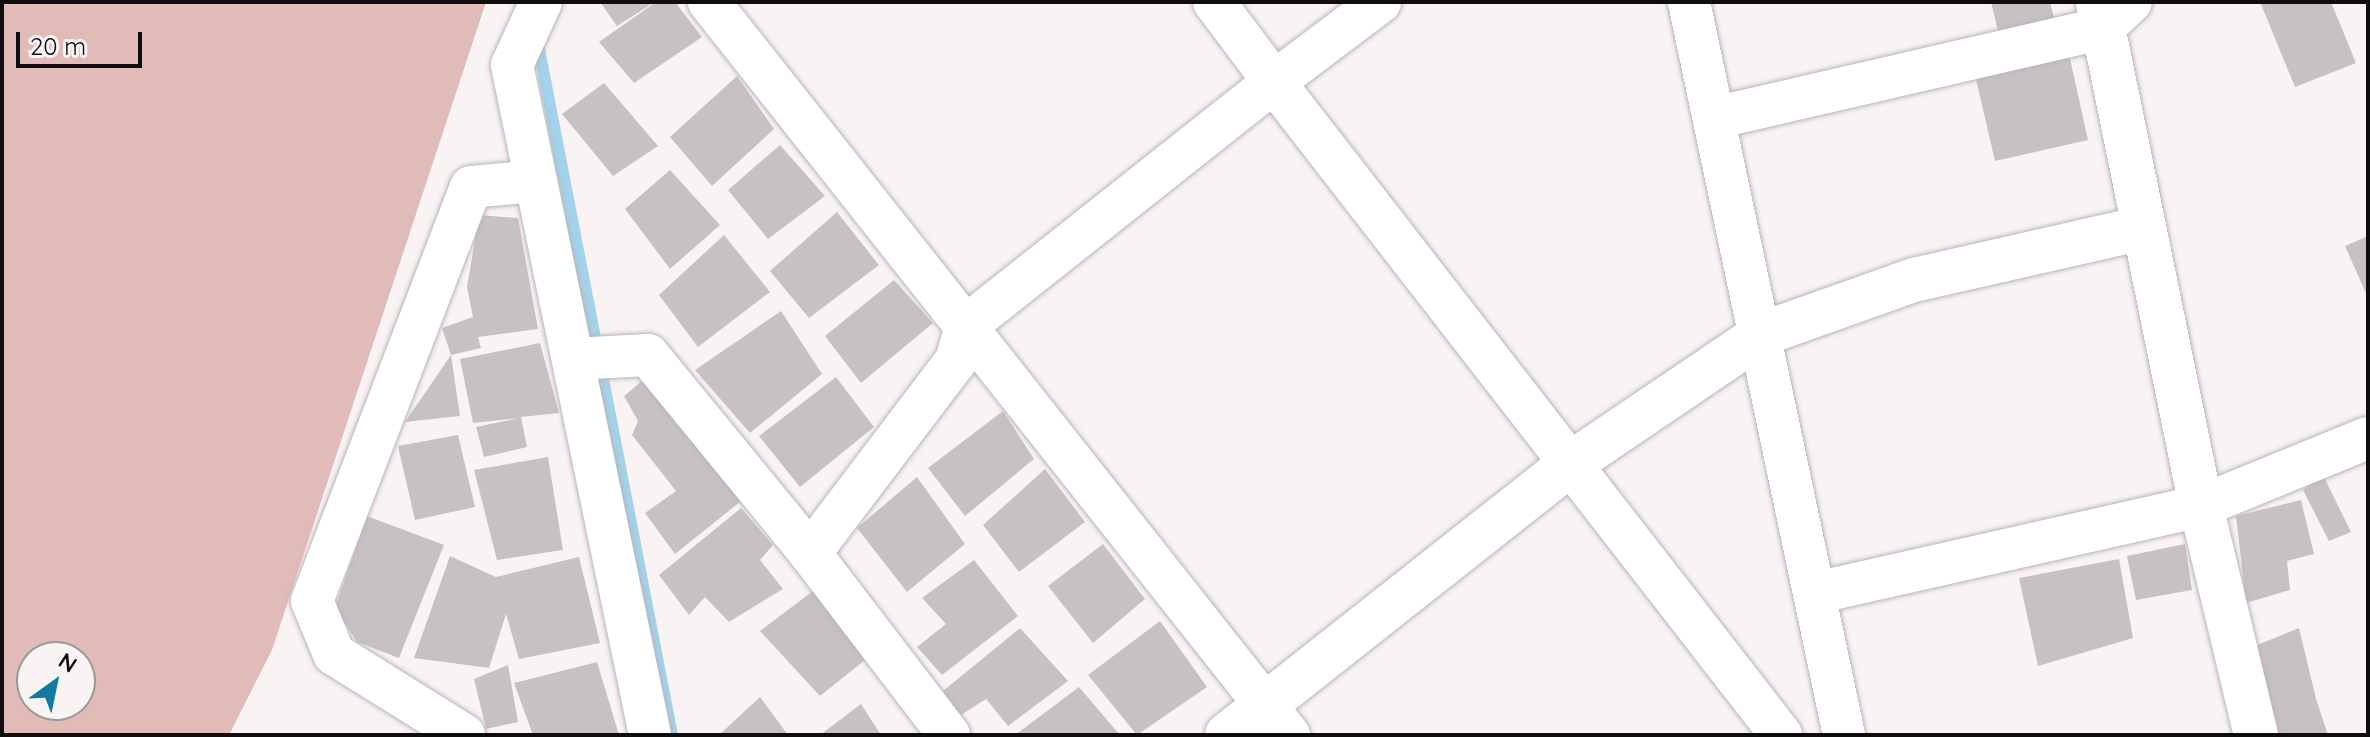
<!DOCTYPE html>
<style>
body{margin:0}
#map{position:relative;width:2370px;height:737px;overflow:hidden;background:#f9f4f3;font-family:Quicksand,sans-serif}
div>[style]{position:absolute}
.green>*{inset:0;background:#e0bbb8}
.stream>*{height:12px;margin:-6px;padding:0 6px;transform-origin:6px;border-radius:6px;background:#a3d2ec}
.building>*{inset:0;background:#c7c2c1}
.roads{filter:drop-shadow(0 0 2px #bab5b5) drop-shadow(0 0 2px #bab5b5)}
.street>*{height:42px;margin:-21px;padding:0 21px;transform-origin:21px;border-radius:21px;background:#fff}
.secondary>*{height:44px;margin:-22px;padding:0 22px;transform-origin:22px;border-radius:22px;background:#fff}
span{translate:-50% -50%;white-space:nowrap;text-align:center;line-height:1.15;-webkit-text-stroke:6px #f9f4f3;paint-order:stroke}
.frame{position:absolute;inset:0;border:4px solid #0f0d0d;pointer-events:none}
.north{position:absolute;left:16px;top:641px;width:80px;height:80px;box-sizing:border-box;background:#f9f4f3;border:2px solid #9b9897;border-radius:50%;rotate:33deg;font-size:22px;font-weight:700;line-height:32px;text-align:center;color:#0f0d0d}
.north::after{content:'';display:block;margin:auto;width:28px;height:36px;background:#117aa4;clip-path:polygon(50% 0,100% 100%,50% 72%,0 100%)}
.scale{position:absolute;left:16px;top:32px;width:126px;height:36px;box-sizing:border-box;border:4px solid #0f0d0d;border-top:0;padding-left:10px;font-size:24px;line-height:28px;white-space:nowrap;color:#0f0d0d;-webkit-text-stroke:6px #f9f4f3;paint-order:stroke}
</style>
<div id="map">
<div class="green">
<i style="clip-path:polygon(evenodd,2px 2px,486px 2px,272px 650px,229px 735px,2px 735px,2px 2px,32px 657px,80px 657px,80px 705px,32px 705px,32px 657px)"></i>
</div>
<div class="stream">
<i style="left:537px;top:39px;width:709px;rotate:79.02deg"></i>
</div>
<div class="building">
<i style="clip-path:polygon(600px 2px,655px 2px,617px 26px)"></i>
<i style="clip-path:polygon(656px 2px,675px 2px,702px 37px,634px 83px,599px 42px)"></i>
<i style="clip-path:polygon(1991px 2px,2050px 2px,2055px 22px,1999px 35px)"></i>
<i style="clip-path:polygon(2260px 2px,2331px 2px,2356px 63px,2295px 87px)"></i>
<i style="clip-path:polygon(2069px 54px,2088px 140px,1995px 161px,1975px 75px)"></i>
<i style="clip-path:polygon(737px 76px,774px 129px,712px 186px,670px 137px)"></i>
<i style="clip-path:polygon(604px 83px,658px 146px,613px 176px,562px 114px)"></i>
<i style="clip-path:polygon(780px 145px,825px 196px,768px 239px,728px 190px)"></i>
<i style="clip-path:polygon(670px 170px,720px 225px,670px 269px,625px 209px)"></i>
<i style="clip-path:polygon(837px 212px,879px 265px,809px 318px,770px 271px)"></i>
<i style="clip-path:polygon(479px 215px,518px 218px,538px 329px,478px 337px,481px 348px,451px 355px,442px 328px,473px 317px,467px 287px)"></i>
<i style="clip-path:polygon(724px 235px,770px 292px,698px 347px,659px 295px)"></i>
<i style="clip-path:polygon(2368px 236px,2368px 298px,2345px 246px)"></i>
<i style="clip-path:polygon(894px 280px,933px 323px,861px 383px,825px 336px)"></i>
<i style="clip-path:polygon(781px 311px,822px 374px,750px 433px,695px 370px)"></i>
<i style="clip-path:polygon(540px 343px,559px 413px,521px 417px,527px 447px,484px 457px,476px 427px,519px 418px,473px 423px,460px 359px)"></i>
<i style="clip-path:polygon(451px 355px,460px 416px,405px 422px)"></i>
<i style="clip-path:polygon(648px 376px,740px 502px,675px 554px,645px 513px,676px 491px,632px 435px,638px 421px,624px 396px)"></i>
<i style="clip-path:polygon(836px 377px,874px 427px,800px 487px,759px 436px)"></i>
<i style="clip-path:polygon(1003px 411px,1034px 459px,965px 516px,928px 468px)"></i>
<i style="clip-path:polygon(458px 435px,475px 507px,415px 520px,398px 446px)"></i>
<i style="clip-path:polygon(548px 457px,563px 550px,497px 560px,474px 470px)"></i>
<i style="clip-path:polygon(1045px 469px,1085px 522px,1019px 572px,983px 525px)"></i>
<i style="clip-path:polygon(2323px 475px,2351px 532px,2329px 541px,2303px 490px)"></i>
<i style="clip-path:polygon(917px 477px,965px 544px,907px 592px,857px 528px)"></i>
<i style="clip-path:polygon(2301px 500px,2314px 554px,2287px 561px,2290px 590px,2246px 603px,2236px 516px)"></i>
<i style="clip-path:polygon(741px 508px,773px 545px,760px 560px,783px 589px,729px 622px,705px 597px,689px 615px,659px 575px)"></i>
<i style="clip-path:polygon(367px 516px,444px 545px,399px 658px,357px 642px,335px 608px)"></i>
<i style="clip-path:polygon(1103px 544px,1145px 599px,1093px 643px,1048px 586px)"></i>
<i style="clip-path:polygon(2185px 544px,2192px 590px,2136px 600px,2127px 556px)"></i>
<i style="clip-path:polygon(450px 556px,496px 577px,579px 557px,600px 643px,519px 659px,506px 614px,489px 668px,414px 658px)"></i>
<i style="clip-path:polygon(2119px 559px,2133px 638px,2038px 666px,2019px 578px)"></i>
<i style="clip-path:polygon(974px 560px,1018px 616px,942px 675px,917px 647px,946px 624px,922px 598px)"></i>
<i style="clip-path:polygon(813px 591px,865px 660px,820px 696px,760px 631px)"></i>
<i style="clip-path:polygon(1160px 621px,1207px 687px,1137px 735px,1088px 675px)"></i>
<i style="clip-path:polygon(1020px 628px,1068px 681px,1008px 726px,986px 699px,961px 715px,943px 691px)"></i>
<i style="clip-path:polygon(2299px 628px,2316px 699px,2328px 735px,2273px 735px,2255px 646px)"></i>
<i style="clip-path:polygon(597px 662px,619px 735px,533px 735px,514px 683px)"></i>
<i style="clip-path:polygon(508px 665px,518px 722px,486px 729px,474px 679px)"></i>
<i style="clip-path:polygon(1079px 687px,1120px 735px,1015px 735px)"></i>
<i style="clip-path:polygon(760px 697px,788px 735px,719px 735px)"></i>
<i style="clip-path:polygon(861px 704px,881px 735px,820px 735px)"></i>
</div>
<div class="roads">
<div class="street">
<i style="left:541px;top:2px;width:69px;rotate:114.7deg"></i>
<i style="left:512px;top:65px;width:684px;rotate:78.36deg"></i>
<i style="left:709px;top:2px;width:935px;rotate:51.65deg"></i>
<i style="left:1214px;top:2px;width:100px;rotate:53.1deg"></i>
<i style="left:1274px;top:82px;width:133px;rotate:-37deg"></i>
<i style="left:1689px;top:2px;width:749px;rotate:78.06deg"></i>
<i style="left:1714px;top:118px;width:399px;rotate:-13deg"></i>
<i style="left:2103px;top:28px;width:38px;rotate:-43deg"></i>
<i style="left:573px;top:359px;width:75px;rotate:-3.1deg"></i>
<i style="left:648px;top:355px;width:256px;rotate:50.7deg"></i>
<i style="left:1815px;top:593px;width:396px;rotate:-12.7deg"></i>
<i style="left:2201px;top:506px;width:180px;rotate:-22.2deg"></i>
<i style="left:464px;top:735px;width:153px;rotate:-148.1deg"></i>
<i style="left:334px;top:654px;width:57px;rotate:-112.5deg"></i>
<i style="left:312px;top:601px;width:443px;rotate:-69deg"></i>
<i style="left:471px;top:187px;width:65px;rotate:-5.3deg"></i>
<i style="left:949px;top:735px;width:229px;rotate:-127.4deg"></i>
<i style="left:810px;top:553px;width:241px;rotate:-52.8deg"></i>
<i style="left:956px;top:361px;width:36px;rotate:-74deg"></i>
<i style="left:966px;top:326px;width:393px;rotate:-38.4deg"></i>
<i style="left:1274px;top:82px;width:827px;rotate:52.17deg"></i>
</div>
<div class="secondary">
<i style="left:2098px;top:2px;width:514px;rotate:78.45deg"></i>
<i style="left:2201px;top:506px;width:236px;rotate:76.5deg"></i>
<i style="left:1227px;top:735px;width:441px;rotate:-38.3deg"></i>
<i style="left:1573px;top:462px;width:228px;rotate:-34.1deg"></i>
<i style="left:1762px;top:334px;width:161px;rotate:-19.6deg"></i>
<i style="left:1914px;top:280px;width:234px;rotate:-12.8deg"></i>
</div>
</div>
<div class="frame"></div>
<div class="north">N</div>
<div class="scale">20 m</div>
</div>
